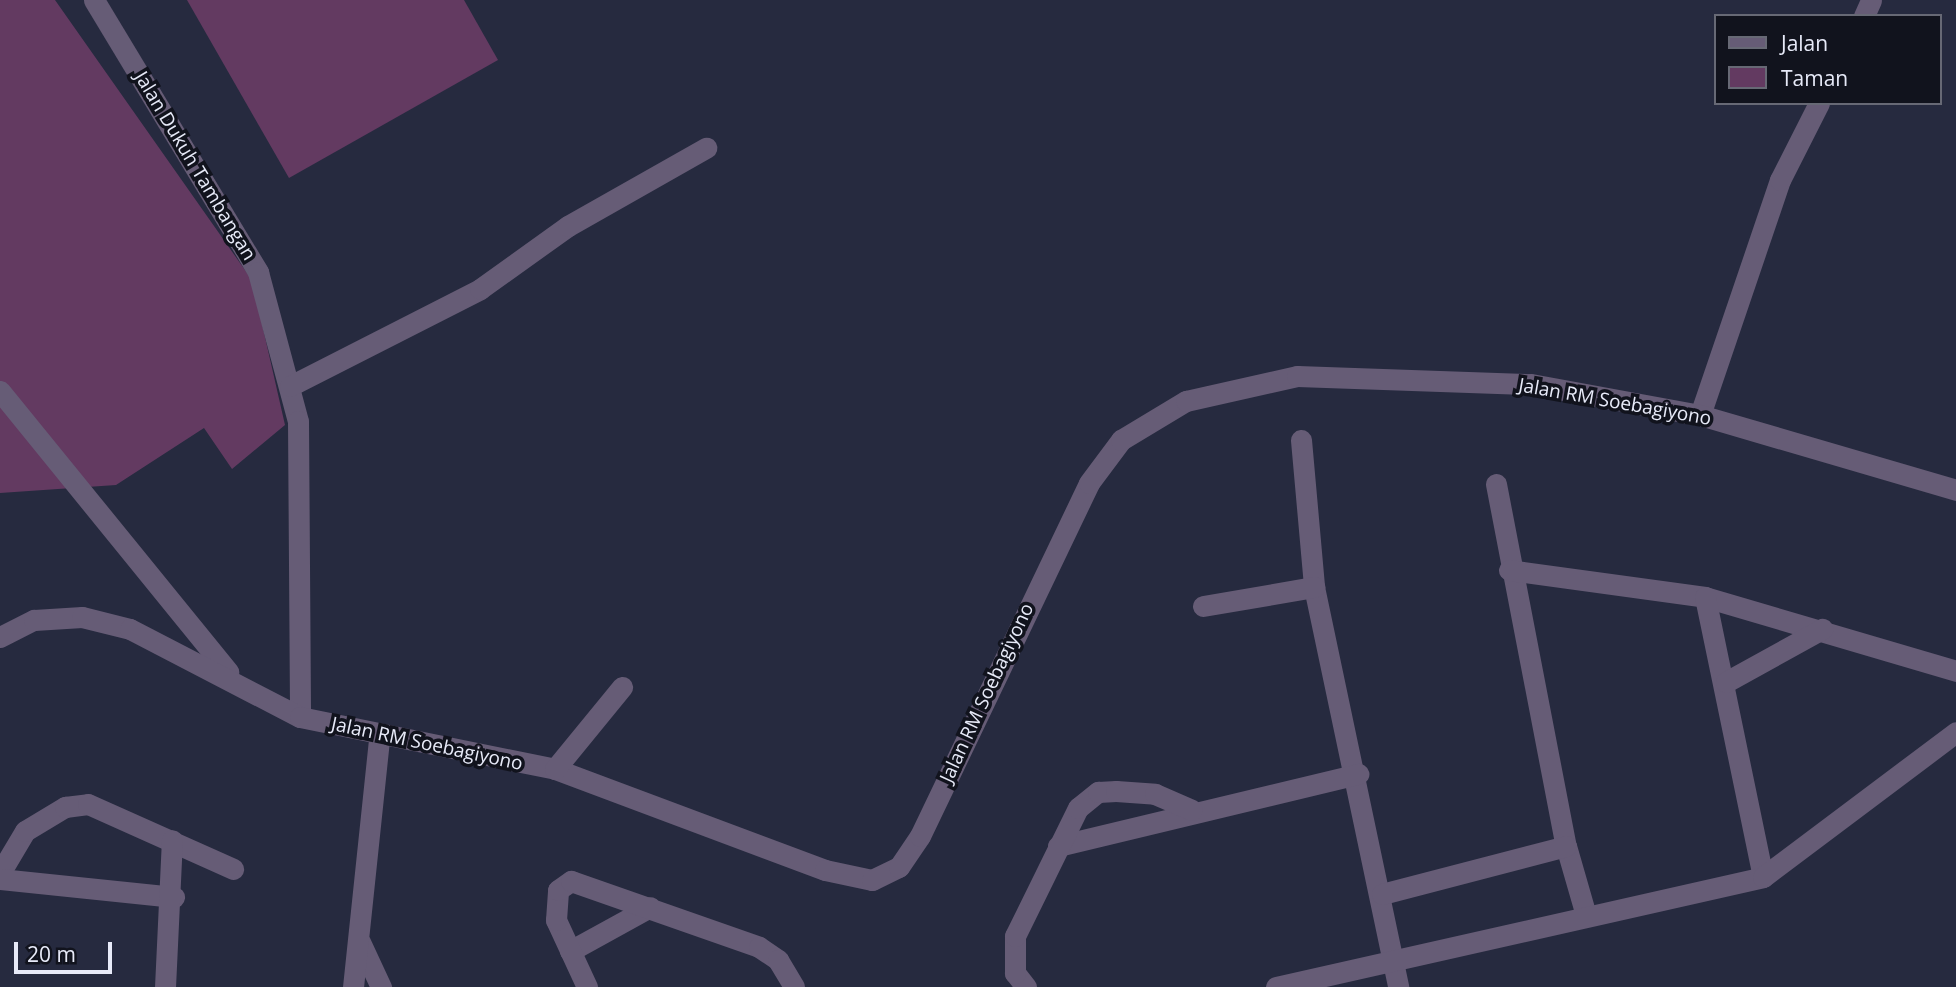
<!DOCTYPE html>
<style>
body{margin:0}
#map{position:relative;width:1956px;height:987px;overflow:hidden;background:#262a3f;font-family:"Open Sans",sans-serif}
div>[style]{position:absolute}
.green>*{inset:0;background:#633a61}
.minor>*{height:21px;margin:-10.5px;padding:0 10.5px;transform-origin:10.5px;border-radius:10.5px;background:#665c76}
span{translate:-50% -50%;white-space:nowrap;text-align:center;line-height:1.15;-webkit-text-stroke:7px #11131d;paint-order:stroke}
.street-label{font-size:19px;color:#e7eaf8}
.legend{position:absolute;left:1714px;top:14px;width:228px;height:91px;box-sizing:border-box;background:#11131d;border:2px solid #676975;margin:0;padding:9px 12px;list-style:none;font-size:21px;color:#e7eaf8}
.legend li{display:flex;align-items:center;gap:14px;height:35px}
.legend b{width:35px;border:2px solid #676975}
.scale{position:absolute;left:14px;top:942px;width:98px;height:32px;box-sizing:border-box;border:4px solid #e7eaf8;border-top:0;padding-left:9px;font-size:21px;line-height:24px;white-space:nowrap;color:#e7eaf8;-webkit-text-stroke:5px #11131d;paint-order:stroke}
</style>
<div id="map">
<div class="green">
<i style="clip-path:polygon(0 0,55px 0,252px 280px,285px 425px,232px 469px,204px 428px,116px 485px,0 493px)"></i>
<i style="clip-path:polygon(187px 0,464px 0,498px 60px,289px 178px)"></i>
</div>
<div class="minor">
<i style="left:94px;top:0;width:318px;rotate:58.9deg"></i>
<i style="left:258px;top:272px;width:154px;rotate:75deg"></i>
<i style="left:298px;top:421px;width:296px;rotate:89.6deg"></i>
<i style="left:1864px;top:16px;width:17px;rotate:-66deg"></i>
<i style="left:290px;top:386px;width:213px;rotate:-27deg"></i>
<i style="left:480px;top:289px;width:108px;rotate:-35.6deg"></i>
<i style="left:568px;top:226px;width:159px;rotate:-29.5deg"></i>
<i style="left:0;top:391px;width:362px;rotate:50.9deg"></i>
<i style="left:1700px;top:415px;width:248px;rotate:-71.2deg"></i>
<i style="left:1780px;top:180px;width:86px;rotate:-63.1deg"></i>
<i style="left:1301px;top:440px;width:148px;rotate:84.9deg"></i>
<i style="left:1314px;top:587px;width:409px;rotate:78.1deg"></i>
<i style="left:1496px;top:484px;width:369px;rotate:79.1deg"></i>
<i style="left:1566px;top:846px;width:69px;rotate:73.9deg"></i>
<i style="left:1509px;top:570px;width:198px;rotate:7.8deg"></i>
<i style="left:1705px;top:597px;width:262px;rotate:16.4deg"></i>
<i style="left:1705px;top:597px;width:286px;rotate:78.3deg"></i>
<i style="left:1203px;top:606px;width:113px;rotate:-9.7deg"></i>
<i style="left:0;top:637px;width:38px;rotate:-27deg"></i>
<i style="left:34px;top:620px;width:48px;rotate:-3.6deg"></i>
<i style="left:82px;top:617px;width:49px;rotate:14deg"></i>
<i style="left:130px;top:629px;width:191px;rotate:27.4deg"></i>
<i style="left:300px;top:717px;width:260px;rotate:11.5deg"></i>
<i style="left:555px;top:769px;width:288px;rotate:20.5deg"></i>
<i style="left:825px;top:870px;width:48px;rotate:12deg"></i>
<i style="left:872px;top:880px;width:30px;rotate:-26deg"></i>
<i style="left:899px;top:867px;width:37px;rotate:-56deg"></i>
<i style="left:920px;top:836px;width:391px;rotate:-64.4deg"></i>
<i style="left:1089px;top:483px;width:54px;rotate:-53.3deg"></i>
<i style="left:1121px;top:440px;width:76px;rotate:-31deg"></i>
<i style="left:1186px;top:401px;width:114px;rotate:-12.7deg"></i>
<i style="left:1297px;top:376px;width:234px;rotate:2deg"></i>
<i style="left:1531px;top:384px;width:172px;rotate:10.4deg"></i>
<i style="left:1700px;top:415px;width:267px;rotate:16.3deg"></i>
<i style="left:1726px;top:682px;width:110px;rotate:-28.9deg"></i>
<i style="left:555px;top:769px;width:106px;rotate:-50.7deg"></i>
<i style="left:1058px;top:846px;width:309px;rotate:-13.5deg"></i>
<i style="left:0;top:873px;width:49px;rotate:-59.2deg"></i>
<i style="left:25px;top:831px;width:47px;rotate:-31deg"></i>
<i style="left:65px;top:807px;width:23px;rotate:-7deg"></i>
<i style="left:88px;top:804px;width:159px;rotate:24.1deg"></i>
<i style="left:0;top:879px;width:175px;rotate:5.9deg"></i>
<i style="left:1382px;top:894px;width:190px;rotate:-14.6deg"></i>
<i style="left:360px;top:942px;width:50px;rotate:65deg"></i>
<i style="left:570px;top:951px;width:91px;rotate:-28.8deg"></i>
<i style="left:165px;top:987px;width:147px;rotate:-87.3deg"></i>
<i style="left:353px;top:987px;width:250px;rotate:-84deg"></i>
<i style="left:587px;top:987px;width:74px;rotate:-114.8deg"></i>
<i style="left:556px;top:920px;width:30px;rotate:-86deg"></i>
<i style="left:558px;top:890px;width:16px;rotate:-35deg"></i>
<i style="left:571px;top:881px;width:199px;rotate:19.3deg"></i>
<i style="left:759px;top:947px;width:23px;rotate:34deg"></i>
<i style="left:778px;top:960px;width:31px;rotate:59deg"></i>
<i style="left:1026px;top:987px;width:18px;rotate:-128deg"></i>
<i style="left:1015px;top:973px;width:37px;rotate:-90deg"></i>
<i style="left:1015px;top:936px;width:143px;rotate:-63.8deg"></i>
<i style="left:1078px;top:808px;width:26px;rotate:-39deg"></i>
<i style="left:1098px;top:792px;width:18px;rotate:-3deg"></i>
<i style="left:1116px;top:791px;width:39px;rotate:4deg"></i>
<i style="left:1155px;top:794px;width:40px;rotate:23.4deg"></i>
<i style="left:1276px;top:987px;width:499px;rotate:-12.7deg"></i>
<i style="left:1763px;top:877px;width:241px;rotate:-36.9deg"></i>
</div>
<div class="street-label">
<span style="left:195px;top:166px;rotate:59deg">Jalan Dukuh Tambangan</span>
<span style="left:1615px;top:402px;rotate:10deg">Jalan RM Soebagiyono</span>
<span style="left:987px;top:693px;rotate:-65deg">Jalan RM Soebagiyono</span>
<span style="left:427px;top:744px;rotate:12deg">Jalan RM Soebagiyono</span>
</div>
<ul class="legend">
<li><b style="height:9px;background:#665c76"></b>Jalan</li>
<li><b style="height:19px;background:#633a61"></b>Taman</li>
</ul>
<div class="scale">20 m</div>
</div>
